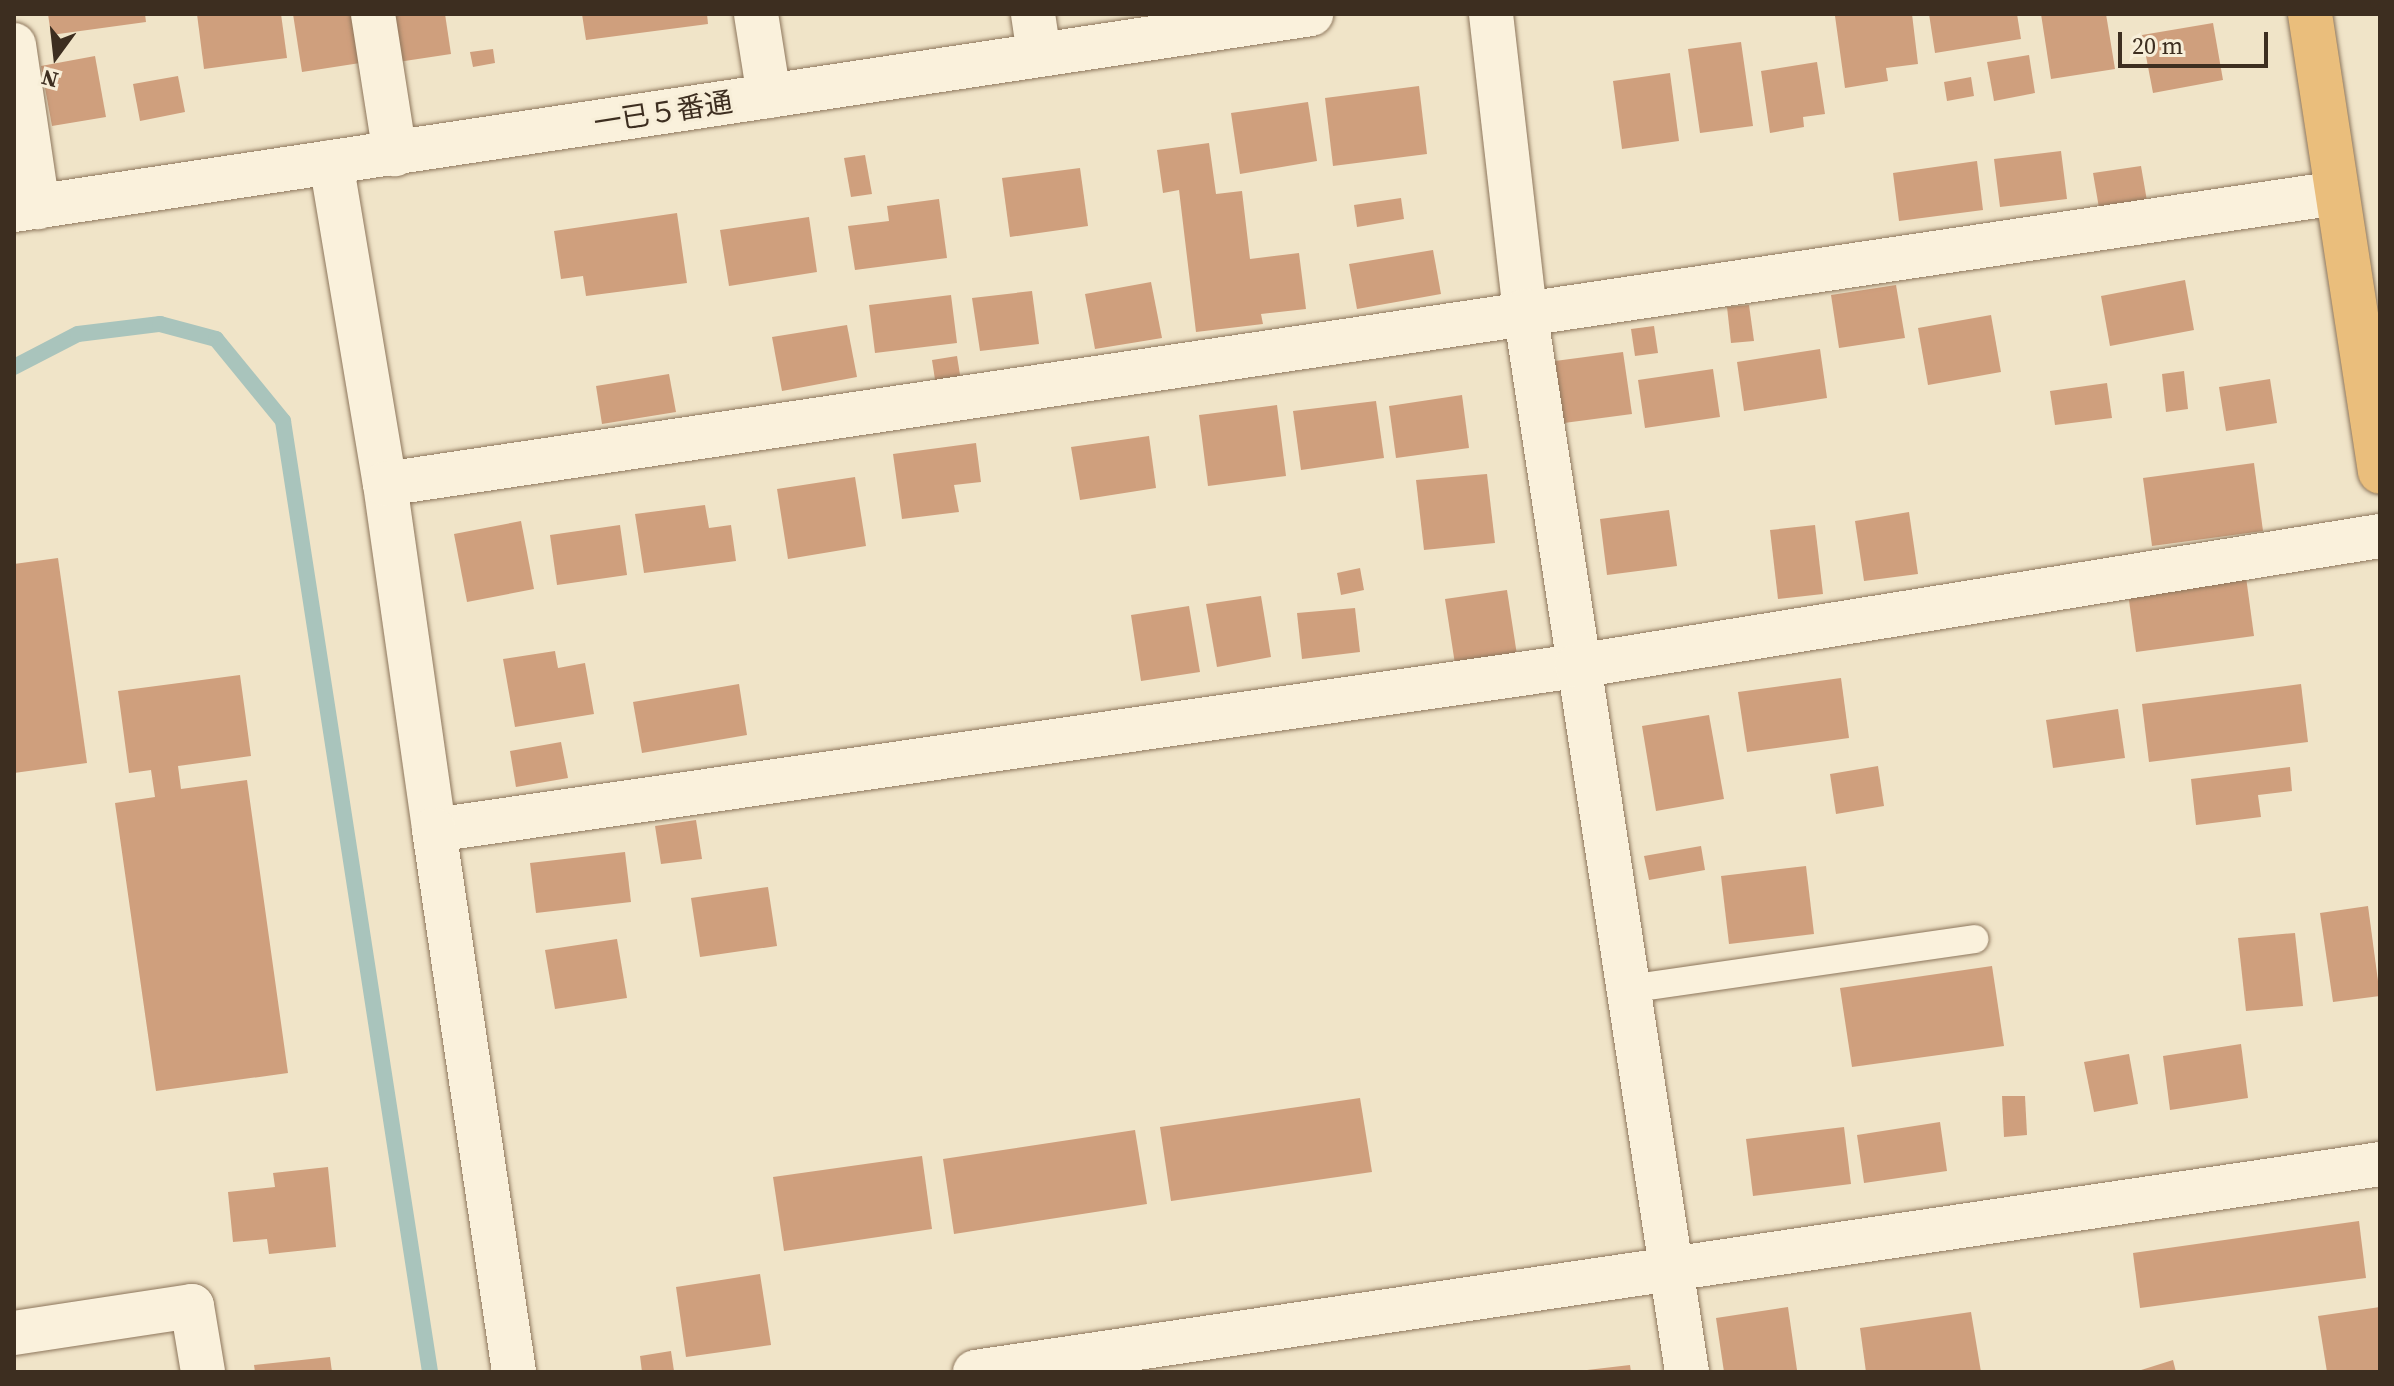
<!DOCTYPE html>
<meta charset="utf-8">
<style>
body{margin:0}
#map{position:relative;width:2394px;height:1386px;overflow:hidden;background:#f0e4c8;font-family:"Source Serif 4","Noto Sans JP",serif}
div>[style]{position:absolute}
.stream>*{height:16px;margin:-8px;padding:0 8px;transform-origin:8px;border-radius:8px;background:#a9c4bc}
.building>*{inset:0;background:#cf9f7d}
.roads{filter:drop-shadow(0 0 2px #8d765c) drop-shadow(0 0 2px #8d765c)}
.service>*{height:28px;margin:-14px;padding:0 14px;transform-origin:14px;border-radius:14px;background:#faf1dc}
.minor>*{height:44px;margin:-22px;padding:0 22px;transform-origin:22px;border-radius:22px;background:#faf1dc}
.tertiary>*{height:44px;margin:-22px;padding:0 22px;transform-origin:22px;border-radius:22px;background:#faf1dc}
.trunk>*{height:44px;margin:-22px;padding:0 22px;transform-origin:22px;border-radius:22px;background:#eabe7c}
span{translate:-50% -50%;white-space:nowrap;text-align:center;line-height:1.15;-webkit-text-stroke:6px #f7eed8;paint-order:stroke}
.street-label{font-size:28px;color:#3d2e20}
.frame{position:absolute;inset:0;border:16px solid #3d2e20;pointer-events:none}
.north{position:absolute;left:16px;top:16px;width:80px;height:80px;-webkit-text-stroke:6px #f7eed8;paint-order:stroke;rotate:195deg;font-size:22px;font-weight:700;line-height:32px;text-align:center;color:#3d2e20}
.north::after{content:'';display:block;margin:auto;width:28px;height:36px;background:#3d2e20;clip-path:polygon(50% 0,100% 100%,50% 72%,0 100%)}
.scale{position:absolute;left:2118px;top:32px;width:150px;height:36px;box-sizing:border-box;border:4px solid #3d2e20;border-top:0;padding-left:10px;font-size:24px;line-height:28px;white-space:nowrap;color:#3d2e20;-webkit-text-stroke:6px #f7eed8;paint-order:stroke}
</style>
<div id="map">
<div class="stream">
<i style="left:14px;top:367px;width:72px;rotate:-27.3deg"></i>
<i style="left:78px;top:334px;width:83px;rotate:-7deg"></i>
<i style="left:160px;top:324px;width:58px;rotate:15deg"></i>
<i style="left:216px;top:339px;width:106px;rotate:50.7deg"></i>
<i style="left:283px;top:421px;width:962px;rotate:81.21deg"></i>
</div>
<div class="building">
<i style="clip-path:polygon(48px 14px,145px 14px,146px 22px,51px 35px)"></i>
<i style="clip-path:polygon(197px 14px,281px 14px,287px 58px,204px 69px)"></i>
<i style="clip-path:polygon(293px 14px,352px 14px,360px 63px,302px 72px)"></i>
<i style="clip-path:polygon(391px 14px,445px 14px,451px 54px,398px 62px)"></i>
<i style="clip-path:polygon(582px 14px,707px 14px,708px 24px,586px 40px)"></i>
<i style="clip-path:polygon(1912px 14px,1918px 64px,1886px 68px,1888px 81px,1845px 88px,1835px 16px)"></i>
<i style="clip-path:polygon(1929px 14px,2017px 14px,2021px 39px,1935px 53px)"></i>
<i style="clip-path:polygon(2041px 14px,2106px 14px,2115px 69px,2051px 79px)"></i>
<i style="clip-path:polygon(2213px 23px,2223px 80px,2153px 93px,2142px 35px)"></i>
<i style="clip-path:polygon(1741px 42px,1753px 126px,1700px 133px,1688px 49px)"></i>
<i style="clip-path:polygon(493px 49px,495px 63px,473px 67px,470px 52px)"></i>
<i style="clip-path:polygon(2029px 55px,2035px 93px,1994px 101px,1987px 62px)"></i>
<i style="clip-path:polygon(95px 56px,106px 117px,52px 126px,41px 66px)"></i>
<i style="clip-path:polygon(1817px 62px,1825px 114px,1803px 117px,1804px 127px,1770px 133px,1761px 71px)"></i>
<i style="clip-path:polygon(1670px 73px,1679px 141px,1622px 149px,1613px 81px)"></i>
<i style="clip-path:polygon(178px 76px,185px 112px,140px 121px,133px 84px)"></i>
<i style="clip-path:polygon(1971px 77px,1974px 96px,1947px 101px,1944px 82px)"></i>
<i style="clip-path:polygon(1419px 86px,1427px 154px,1333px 166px,1325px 98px)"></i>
<i style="clip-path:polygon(1308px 102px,1317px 161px,1240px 174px,1231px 113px)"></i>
<i style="clip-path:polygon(1209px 143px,1216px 194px,1242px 191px,1250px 259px,1299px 253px,1306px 309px,1261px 314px,1263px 324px,1196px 332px,1179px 190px,1163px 193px,1157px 150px)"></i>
<i style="clip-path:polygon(2061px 151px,2067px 199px,2000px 207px,1994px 159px)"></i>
<i style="clip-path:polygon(865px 155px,872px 194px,851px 197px,844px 158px)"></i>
<i style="clip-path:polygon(1977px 161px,1983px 210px,1899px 221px,1893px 173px)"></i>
<i style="clip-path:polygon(2141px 166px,2147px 201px,2099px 208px,2093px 173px)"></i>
<i style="clip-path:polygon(1080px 168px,1088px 226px,1010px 237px,1002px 178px)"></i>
<i style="clip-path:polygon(1401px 198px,1404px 219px,1357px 227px,1354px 205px)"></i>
<i style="clip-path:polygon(939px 199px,947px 258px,855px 270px,848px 226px,889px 221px,887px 206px)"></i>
<i style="clip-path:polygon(677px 213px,687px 283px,586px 296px,583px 276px,561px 279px,554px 231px)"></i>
<i style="clip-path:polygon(809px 217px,817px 272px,729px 286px,720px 230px)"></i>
<i style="clip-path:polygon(1433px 250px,1441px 294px,1357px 309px,1349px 264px)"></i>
<i style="clip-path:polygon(2185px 280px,2194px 330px,2110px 346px,2101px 296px)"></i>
<i style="clip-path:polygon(1151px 282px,1162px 338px,1095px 349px,1085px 294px)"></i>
<i style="clip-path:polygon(1896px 285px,1905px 338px,1839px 348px,1831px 295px)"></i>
<i style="clip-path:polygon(1032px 291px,1039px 344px,980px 351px,972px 298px)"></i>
<i style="clip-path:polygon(951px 295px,957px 343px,875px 353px,869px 305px)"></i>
<i style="clip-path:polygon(1749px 305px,1754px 341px,1731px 343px,1727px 307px)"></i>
<i style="clip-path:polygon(1991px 315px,2001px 372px,1928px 385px,1918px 328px)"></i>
<i style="clip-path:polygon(847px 325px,857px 377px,782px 391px,772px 337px)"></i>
<i style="clip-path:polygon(1654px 326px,1658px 353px,1635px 356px,1631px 329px)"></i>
<i style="clip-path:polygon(1820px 349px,1827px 398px,1744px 411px,1737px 362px)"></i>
<i style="clip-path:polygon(1623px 352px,1632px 414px,1564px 423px,1555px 361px)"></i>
<i style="clip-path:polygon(957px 356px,961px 381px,936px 386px,932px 360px)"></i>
<i style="clip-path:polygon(1713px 369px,1720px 417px,1645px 428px,1638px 380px)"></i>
<i style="clip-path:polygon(2184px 371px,2188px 409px,2166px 412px,2162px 374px)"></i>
<i style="clip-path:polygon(669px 374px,676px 412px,602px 424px,596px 386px)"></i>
<i style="clip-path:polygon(2270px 379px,2277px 423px,2226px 431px,2219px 387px)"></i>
<i style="clip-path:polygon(2107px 383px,2112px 418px,2055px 425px,2050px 391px)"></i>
<i style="clip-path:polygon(1462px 395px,1469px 448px,1396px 458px,1389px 406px)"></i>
<i style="clip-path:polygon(1376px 401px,1384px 458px,1301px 470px,1293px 411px)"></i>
<i style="clip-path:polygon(1277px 405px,1286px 476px,1208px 486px,1199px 415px)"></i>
<i style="clip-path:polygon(1149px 436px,1156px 488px,1080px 500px,1071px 447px)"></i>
<i style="clip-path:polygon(976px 443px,981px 482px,954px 485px,959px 512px,902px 519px,893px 454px)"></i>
<i style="clip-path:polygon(2254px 463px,2263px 531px,2152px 546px,2143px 478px)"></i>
<i style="clip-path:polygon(1487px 474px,1495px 543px,1424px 550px,1416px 480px)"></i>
<i style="clip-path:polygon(855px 477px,866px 546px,788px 559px,777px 489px)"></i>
<i style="clip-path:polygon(705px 505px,709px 528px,731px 525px,736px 561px,644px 573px,635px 514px)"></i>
<i style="clip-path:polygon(1669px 510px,1677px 566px,1607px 575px,1600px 519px)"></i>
<i style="clip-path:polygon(1909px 512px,1918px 574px,1864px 581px,1855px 521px)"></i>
<i style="clip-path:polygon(521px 521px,534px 589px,467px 602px,454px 534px)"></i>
<i style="clip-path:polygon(620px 525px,627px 575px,557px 585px,550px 535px)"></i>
<i style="clip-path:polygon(1815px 525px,1823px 594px,1778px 599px,1770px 530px)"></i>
<i style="clip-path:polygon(58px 558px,87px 763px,14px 773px,14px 564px)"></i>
<i style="clip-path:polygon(1360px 568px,1364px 590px,1341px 595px,1337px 573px)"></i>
<i style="clip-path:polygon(2246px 577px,2254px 636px,2136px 652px,2128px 593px)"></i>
<i style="clip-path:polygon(1507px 590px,1517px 655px,1455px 664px,1445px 599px)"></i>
<i style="clip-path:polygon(1261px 596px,1271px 657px,1217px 667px,1206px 604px)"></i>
<i style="clip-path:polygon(1189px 606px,1200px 672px,1141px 681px,1131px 615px)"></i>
<i style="clip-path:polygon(1355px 608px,1360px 652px,1302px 659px,1297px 613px)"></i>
<i style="clip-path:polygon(555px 651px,558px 668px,585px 663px,594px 714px,515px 727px,503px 659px)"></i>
<i style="clip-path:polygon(240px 675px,251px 756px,178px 766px,181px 789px,247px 780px,288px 1073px,156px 1091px,115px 803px,155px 797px,151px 770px,129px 773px,118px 691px)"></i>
<i style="clip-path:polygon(1841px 678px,1849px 738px,1747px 752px,1738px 692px)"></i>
<i style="clip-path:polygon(739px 684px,747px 735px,642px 753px,633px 702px)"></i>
<i style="clip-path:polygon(2301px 684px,2308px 742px,2149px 762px,2142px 704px)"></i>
<i style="clip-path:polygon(2118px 709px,2125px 758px,2053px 768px,2046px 720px)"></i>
<i style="clip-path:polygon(1709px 715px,1724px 799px,1656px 811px,1642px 726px)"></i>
<i style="clip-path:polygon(561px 742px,568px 778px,516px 787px,510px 751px)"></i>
<i style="clip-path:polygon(1878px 766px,1884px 806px,1836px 814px,1830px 774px)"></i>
<i style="clip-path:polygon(2290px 767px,2292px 791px,2258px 795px,2261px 817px,2196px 825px,2191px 779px)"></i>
<i style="clip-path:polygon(696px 820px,702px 859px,661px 864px,655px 826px)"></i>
<i style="clip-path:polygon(1701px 846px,1705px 870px,1649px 880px,1644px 856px)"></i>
<i style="clip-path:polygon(625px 852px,631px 902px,536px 913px,530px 863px)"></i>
<i style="clip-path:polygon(1806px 866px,1814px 934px,1729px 944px,1721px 876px)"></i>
<i style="clip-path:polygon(768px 887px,777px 946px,700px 957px,691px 898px)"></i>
<i style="clip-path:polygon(2368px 906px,2380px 996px,2333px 1002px,2320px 913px)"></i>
<i style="clip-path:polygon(2295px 933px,2303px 1006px,2246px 1011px,2238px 938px)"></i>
<i style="clip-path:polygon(617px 939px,627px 998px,555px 1009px,545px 950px)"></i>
<i style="clip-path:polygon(1992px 966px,2004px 1046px,1852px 1067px,1840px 988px)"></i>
<i style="clip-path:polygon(2241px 1044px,2248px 1098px,2170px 1110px,2163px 1056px)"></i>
<i style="clip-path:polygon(2129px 1054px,2138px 1104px,2094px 1112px,2084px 1062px)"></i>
<i style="clip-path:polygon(2002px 1096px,2025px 1096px,2027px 1135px,2004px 1137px)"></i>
<i style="clip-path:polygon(1360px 1098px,1372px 1172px,1171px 1201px,1160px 1127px)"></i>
<i style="clip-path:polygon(1940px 1122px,1947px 1171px,1864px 1183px,1857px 1135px)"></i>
<i style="clip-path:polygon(1844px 1127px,1851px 1184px,1753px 1196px,1746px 1139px)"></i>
<i style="clip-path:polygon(1135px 1130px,1147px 1204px,954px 1234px,943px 1159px)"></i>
<i style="clip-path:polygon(922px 1156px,932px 1229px,784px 1251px,773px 1177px)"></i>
<i style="clip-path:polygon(328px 1167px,336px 1247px,269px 1254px,267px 1239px,233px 1242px,228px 1192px,275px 1187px,273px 1173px)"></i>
<i style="clip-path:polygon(2359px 1221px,2366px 1278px,2140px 1308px,2133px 1253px)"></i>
<i style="clip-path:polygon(760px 1274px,771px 1345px,686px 1357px,676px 1287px)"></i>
<i style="clip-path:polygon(1788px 1307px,1797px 1370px,1724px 1372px,1716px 1318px)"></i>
<i style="clip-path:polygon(2380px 1307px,2380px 1372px,2327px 1372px,2318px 1316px)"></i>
<i style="clip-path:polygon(1971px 1312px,1981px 1372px,1866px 1372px,1860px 1328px)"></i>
<i style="clip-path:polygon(671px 1351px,674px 1371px,642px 1372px,640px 1356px)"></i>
<i style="clip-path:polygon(330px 1357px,332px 1372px,255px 1372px,254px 1365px)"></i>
<i style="clip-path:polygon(2173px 1360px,2176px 1372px,2138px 1372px,2138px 1371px)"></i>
<i style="clip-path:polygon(1630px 1365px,1631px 1372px,1587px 1372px,1587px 1370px)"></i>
</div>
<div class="roads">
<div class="service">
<i style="left:1628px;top:989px;width:350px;rotate:-8.2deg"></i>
</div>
<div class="minor">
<i style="left:373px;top:14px;width:142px;rotate:81.1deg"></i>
<i style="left:756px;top:14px;width:83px;rotate:81deg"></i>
<i style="left:1033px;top:14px;width:40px;rotate:81.5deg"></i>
<i style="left:1491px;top:14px;width:299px;rotate:83.5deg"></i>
<i style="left:1525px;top:311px;width:1073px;rotate:81.32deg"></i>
<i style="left:14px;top:45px;width:164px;rotate:81.6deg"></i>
<i style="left:331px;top:162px;width:326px;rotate:80.5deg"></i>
<i style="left:385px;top:484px;width:349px;rotate:81.9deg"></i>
<i style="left:434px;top:830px;width:1155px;rotate:-8.17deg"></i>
<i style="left:1577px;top:666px;width:813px;rotate:-9.2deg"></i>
<i style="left:385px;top:484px;width:1973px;rotate:-8.48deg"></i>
<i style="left:434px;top:830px;width:548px;rotate:81.6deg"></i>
<i style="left:14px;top:1333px;width:180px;rotate:-8.6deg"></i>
<i style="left:192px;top:1306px;width:67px;rotate:80.5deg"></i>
<i style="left:975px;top:1372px;width:1420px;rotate:-8.42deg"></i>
</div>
<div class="tertiary">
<i style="left:14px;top:210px;width:1312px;rotate:-8.59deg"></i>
</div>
<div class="trunk">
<i style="left:2310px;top:14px;width:463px;rotate:81.3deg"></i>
</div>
</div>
<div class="street-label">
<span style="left:663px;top:112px;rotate:-9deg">一已５番通</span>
</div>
<div class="frame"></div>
<div class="north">N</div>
<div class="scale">20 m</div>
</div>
